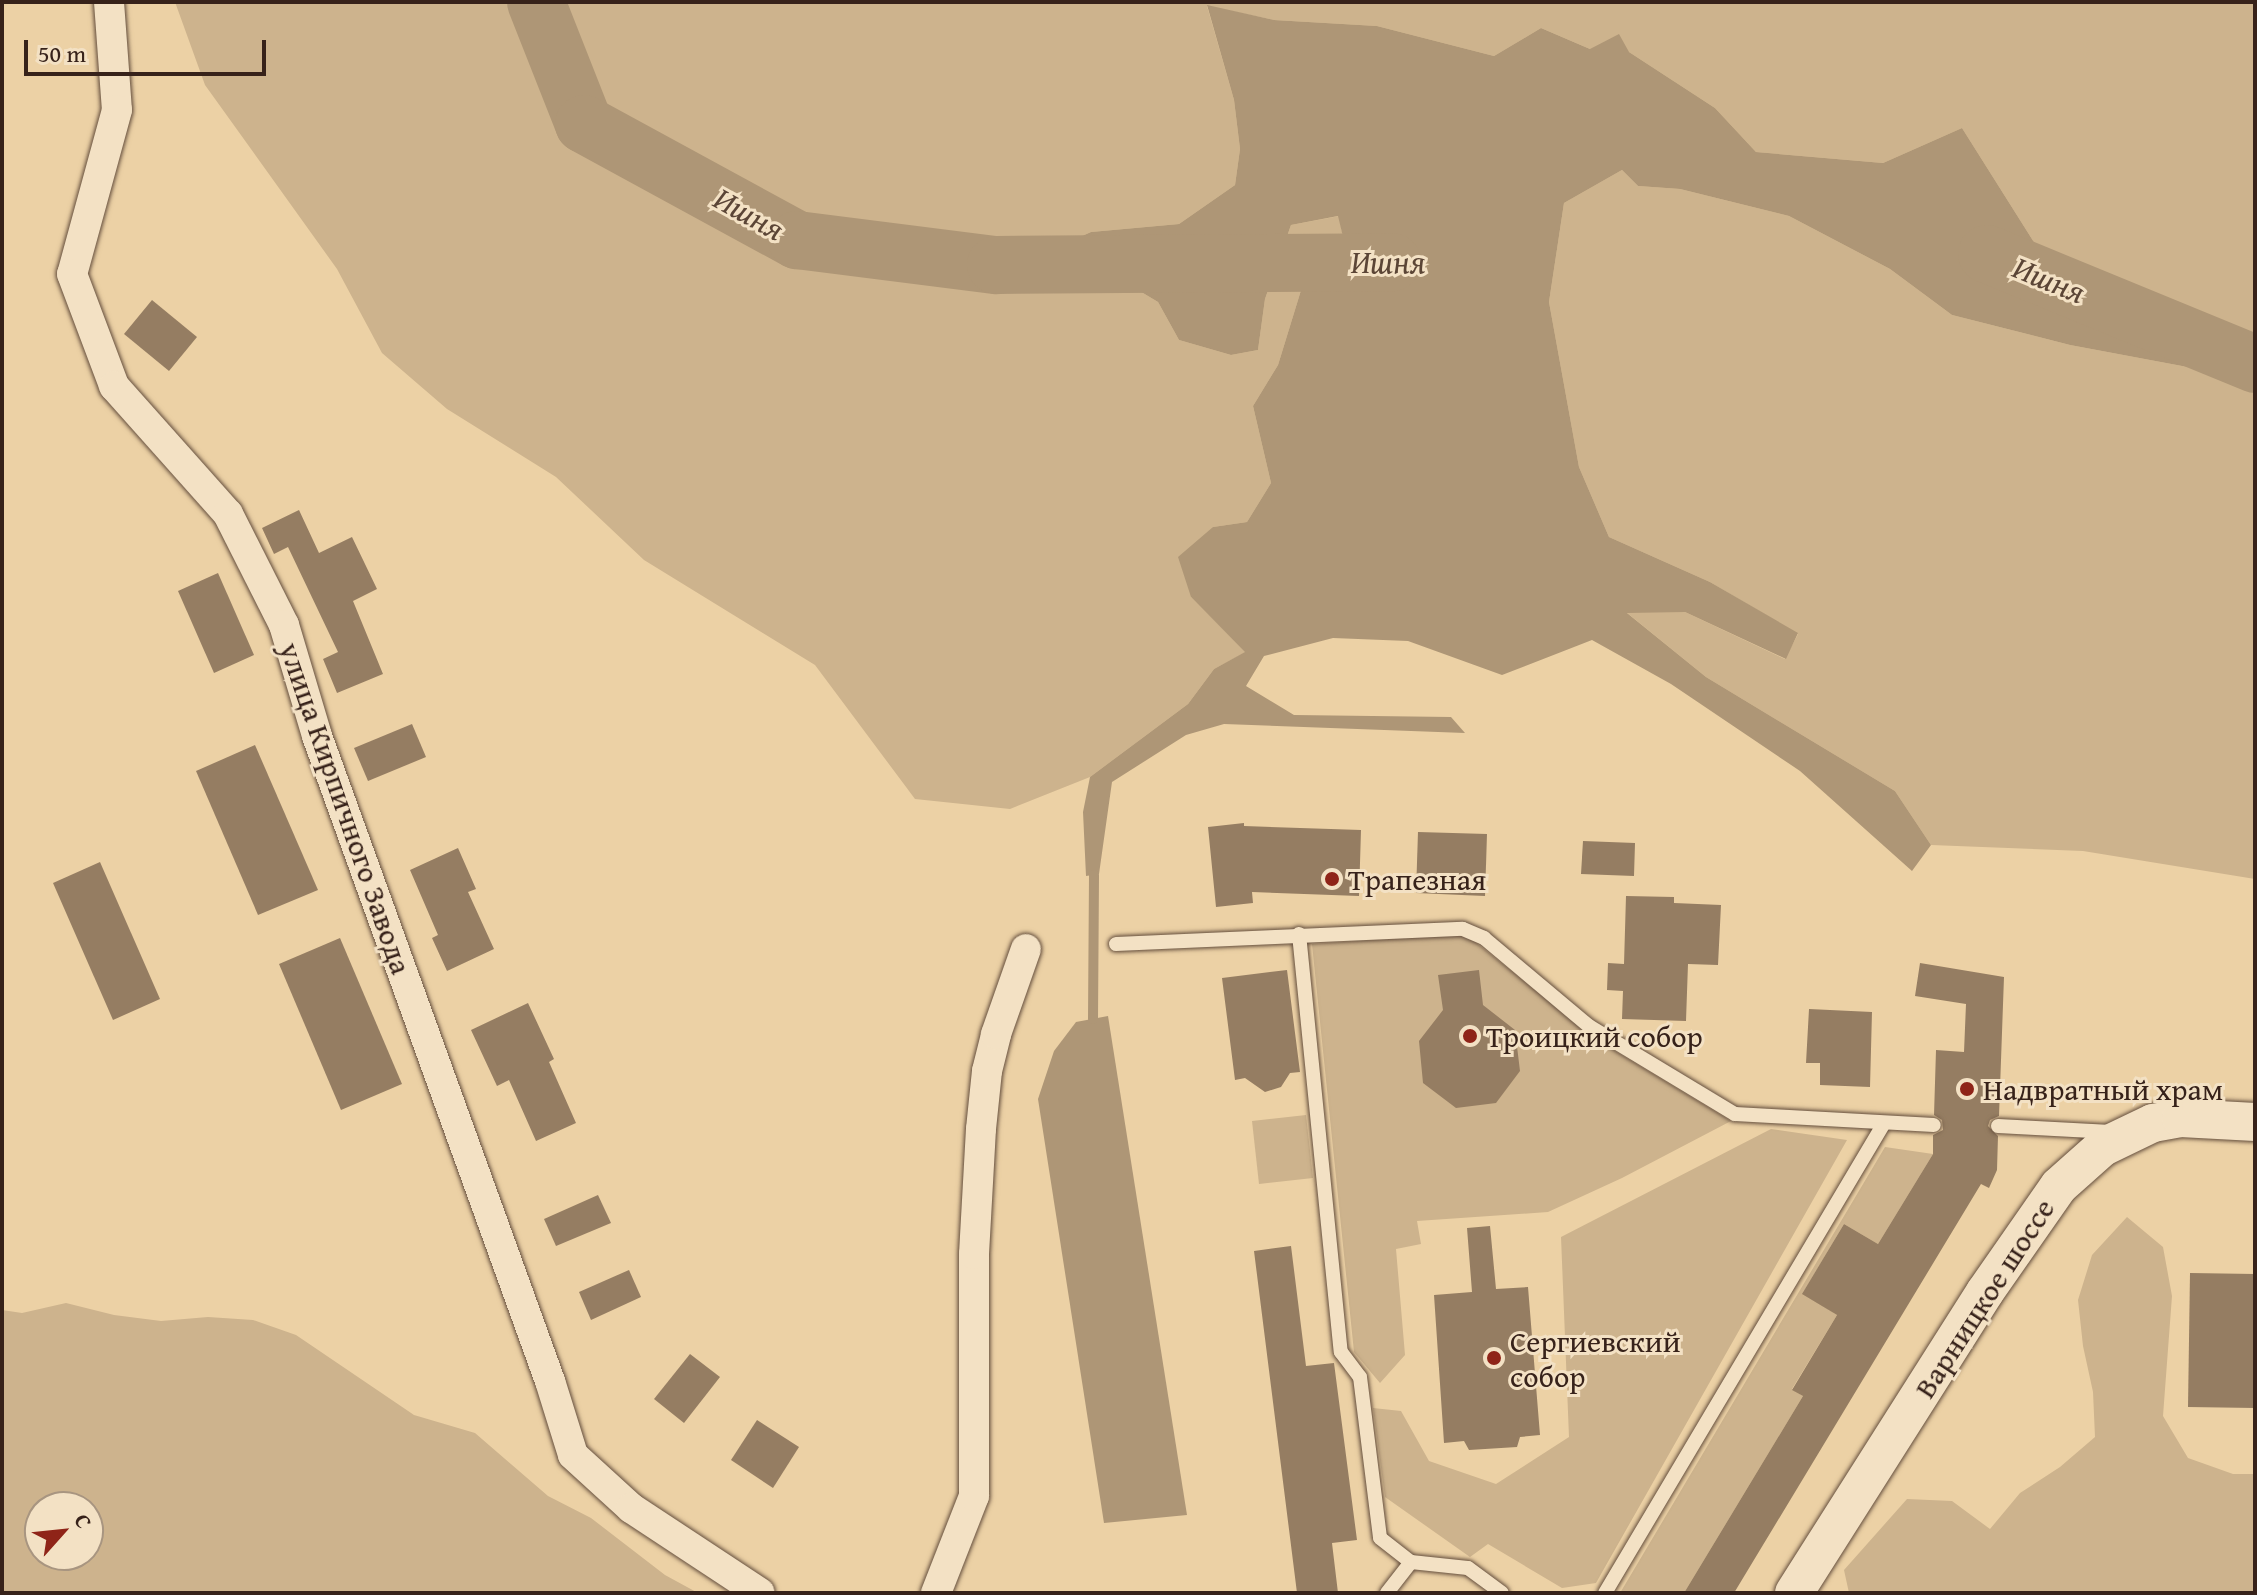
<!DOCTYPE html>
<meta charset="utf-8">
<style>
body{margin:0}
#map{position:relative;width:2257px;height:1595px;overflow:hidden;background:#ecd1a5;font-family:"Gentium Book Plus",serif}
div>[style]{position:absolute}
.green>*{inset:0;background:#cdb38d}
.water>*{inset:0;background:#ae9676}
.stream>*{height:10px;margin:-5px;padding:0 5px;transform-origin:5px;border-radius:5px;background:#ae9676}
.river>*{height:58px;margin:-29px;padding:0 29px;transform-origin:29px;border-radius:29px;background:#ae9676}
.building>*{inset:0;background:#957d62}
.roads{filter:drop-shadow(0 0 2px #644e3d) drop-shadow(0 0 2px #644e3d)}
.service>*{height:14px;margin:-7px;padding:0 7px;transform-origin:7px;border-radius:7px;background:#f3e1c4}
.minor>*{height:30px;margin:-15px;padding:0 15px;transform-origin:15px;border-radius:15px;background:#f3e1c4}
.tertiary>*{height:38px;margin:-19px;padding:0 19px;transform-origin:19px;border-radius:19px;background:#f3e1c4}
.dots>*{width:22px;height:22px;translate:-50% -50%;box-sizing:border-box;border:4px solid #f3e1c4;border-radius:50%}
span{translate:-50% -50%;white-space:nowrap;text-align:center;line-height:1.15;-webkit-text-stroke:6px #f3e1c4;paint-order:stroke}
.street-label{font-size:30px;color:#37221a}
.poi-label{font-size:30px;color:#37221a}
.left{translate:0 -50%;text-align:left}
.water-label{font-size:32px;color:#5b4536;font-style:italic}
.frame{position:absolute;inset:0;border:4px solid #37221a;pointer-events:none}
.north{position:absolute;left:24px;top:1491px;width:80px;height:80px;box-sizing:border-box;background:#f3e1c4;border:2px solid #a89580;border-radius:50%;rotate:63deg;font-size:22px;font-weight:700;line-height:32px;text-align:center;color:#37221a}
.north::after{content:'';display:block;margin:auto;width:28px;height:36px;background:#8f2418;clip-path:polygon(50% 0,100% 100%,50% 72%,0 100%)}
.scale{position:absolute;left:24px;top:40px;width:242px;height:36px;box-sizing:border-box;border:4px solid #37221a;border-top:0;padding-left:10px;font-size:24px;line-height:28px;white-space:nowrap;color:#37221a;-webkit-text-stroke:6px #f3e1c4;paint-order:stroke}
</style>
<div id="map">
<div class="green">
<i style="clip-path:polygon(175px 2px,2255px 2px,2255px 342px,2066px 293px,1962px 128px,1883px 163px,1756px 152px,1715px 108px,1629px 52px,1590px 49px,1541px 28px,1494px 56px,1377px 26px,1274px 20px,1207px 6px,1234px 100px,1240px 149px,1235px 185px,1179px 224px,1091px 232px,1073px 240px,1028px 238px,997px 265px,1028px 273px,1061px 255px,1101px 268px,1158px 302px,1179px 340px,1231px 355px,1258px 350px,1265px 299px,1291px 225px,1339px 216px,1344px 242px,1324px 246px,1306px 274px,1278px 365px,1253px 406px,1271px 483px,1247px 522px,1213px 527px,1191px 597px,1246px 652px,1214px 669px,1188px 704px,1090px 777px,1010px 809px,915px 799px,815px 665px,644px 560px,556px 477px,447px 409px,382px 353px,337px 269px,205px 85px)"></i>
<i style="clip-path:polygon(1622px 170px,1638px 186px,1680px 189px,1789px 216px,1890px 269px,1952px 315px,2070px 345px,2214px 372px,2255px 389px,2255px 879px,2083px 851px,1931px 845px,1895px 791px,1706px 677px,1626px 612px,1685px 612px,1785px 659px,1798px 634px,1710px 582px,1609px 537px,1579px 467px,1549px 302px,1564px 203px)"></i>
<i style="clip-path:polygon(1465px 934px,1600px 1042px,1731px 1121px,1622px 1178px,1548px 1212px,1417px 1221px,1421px 1244px,1396px 1249px,1405px 1355px,1380px 1383px,1354px 1352px,1312px 944px)"></i>
<i style="clip-path:polygon(1306px 1115px,1313px 1178px,1259px 1184px,1252px 1121px)"></i>
<i style="clip-path:polygon(1771px 1129px,1847px 1140px,1596px 1583px,1562px 1588px,1488px 1544px,1470px 1557px,1385px 1497px,1373px 1408px,1401px 1411px,1429px 1461px,1496px 1484px,1569px 1437px,1561px 1237px)"></i>
<i style="clip-path:polygon(1885px 1147px,1933px 1154px,1878px 1244px,1844px 1224px,1803px 1293px,1837px 1315px,1792px 1389px,1803px 1396px,1684px 1593px,1620px 1593px)"></i>
<i style="clip-path:polygon(2127px 1217px,2163px 1247px,2172px 1296px,2163px 1416px,2188px 1458px,2233px 1474px,2255px 1474px,2255px 1593px,1849px 1593px,1844px 1570px,1907px 1499px,1952px 1501px,1990px 1529px,2020px 1493px,2060px 1467px,2095px 1437px,2093px 1392px,2083px 1346px,2078px 1300px,2092px 1255px)"></i>
<i style="clip-path:polygon(evenodd,66px 1303px,114px 1315px,161px 1321px,208px 1317px,253px 1320px,296px 1335px,414px 1415px,475px 1433px,548px 1496px,591px 1518px,665px 1575px,698px 1593px,2px 1593px,2px 1310px,22px 1313px,66px 1303px,40px 1507px,88px 1507px,88px 1555px,40px 1555px,40px 1507px)"></i>
</div>
<div class="water">
<i style="clip-path:polygon(1207px 5px,1274px 20px,1377px 26px,1494px 56px,1541px 28px,1590px 49px,1619px 34px,1629px 52px,1715px 108px,1756px 152px,1883px 163px,1962px 128px,2066px 293px,2255px 342px,2255px 389px,2214px 372px,2070px 345px,1952px 315px,1890px 269px,1789px 216px,1680px 189px,1638px 186px,1622px 170px,1564px 203px,1549px 302px,1579px 467px,1609px 537px,1710px 582px,1798px 633px,1786px 659px,1685px 612px,1627px 613px,1706px 677px,1895px 791px,1931px 845px,1912px 871px,1800px 771px,1671px 684px,1592px 640px,1502px 675px,1408px 641px,1333px 638px,1264px 656px,1246px 686px,1294px 715px,1451px 717px,1465px 733px,1224px 724px,1186px 735px,1112px 782px,1099px 874px,1086px 876px,1083px 812px,1090px 777px,1188px 704px,1214px 669px,1245px 652px,1191px 597px,1178px 557px,1213px 527px,1247px 522px,1271px 483px,1253px 406px,1278px 365px,1306px 274px,1324px 245px,1344px 241px,1338px 216px,1291px 225px,1265px 299px,1258px 350px,1231px 355px,1179px 340px,1158px 302px,1101px 268px,1061px 255px,1028px 273px,996px 265px,1028px 238px,1073px 240px,1091px 232px,1179px 224px,1235px 185px,1240px 149px,1234px 100px)"></i>
<i style="clip-path:polygon(1108px 1016px,1187px 1515px,1104px 1523px,1038px 1099px,1054px 1051px,1076px 1022px)"></i>
</div>
<div class="stream">
<i style="left:1093px;top:1019px;width:144px;rotate:-89.6deg"></i>
</div>
<div class="river">
<i style="left:536px;top:2px;width:131px;rotate:68.5deg"></i>
<i style="left:584px;top:124px;width:243px;rotate:28.6deg"></i>
<i style="left:797px;top:240px;width:201px;rotate:7.2deg"></i>
<i style="left:996px;top:265px;width:396px;rotate:-0.4deg"></i>
<i style="left:1987px;top:254px;width:290px;rotate:22.3deg"></i>
</div>
<div class="building">
<i style="clip-path:polygon(152px 300px,197px 337px,169px 371px,124px 334px)"></i>
<i style="clip-path:polygon(299px 510px,319px 553px,352px 537px,377px 589px,353px 601px,383px 674px,337px 693px,323px 659px,338px 652px,288px 547px,274px 554px,262px 528px)"></i>
<i style="clip-path:polygon(218px 573px,254px 655px,214px 673px,178px 591px)"></i>
<i style="clip-path:polygon(412px 724px,426px 757px,368px 781px,354px 748px)"></i>
<i style="clip-path:polygon(255px 745px,318px 890px,258px 915px,196px 771px)"></i>
<i style="clip-path:polygon(1244px 823px,1244px 826px,1361px 830px,1359px 896px,1252px 892px,1253px 903px,1216px 907px,1208px 827px)"></i>
<i style="clip-path:polygon(1418px 832px,1487px 834px,1485px 896px,1416px 893px)"></i>
<i style="clip-path:polygon(1583px 841px,1635px 843px,1634px 876px,1581px 874px)"></i>
<i style="clip-path:polygon(458px 848px,476px 889px,468px 892px,494px 949px,447px 971px,432px 938px,438px 935px,410px 870px)"></i>
<i style="clip-path:polygon(100px 862px,160px 999px,113px 1020px,53px 883px)"></i>
<i style="clip-path:polygon(1626px 896px,1674px 897px,1674px 903px,1721px 905px,1718px 965px,1688px 964px,1686px 1021px,1622px 1019px,1623px 991px,1607px 990px,1608px 963px,1624px 964px)"></i>
<i style="clip-path:polygon(340px 938px,402px 1084px,341px 1110px,279px 964px)"></i>
<i style="clip-path:polygon(1920px 963px,2004px 977px,1999px 1116px,1990px 1120px,1988px 1126px,1998px 1136px,1997px 1170px,1989px 1188px,1981px 1184px,1734px 1593px,1684px 1593px,1803px 1396px,1792px 1390px,1837px 1315px,1802px 1294px,1844px 1224px,1878px 1244px,1933px 1154px,1933px 1135px,1943px 1130px,1942px 1120px,1934px 1115px,1936px 1050px,1964px 1052px,1966px 1004px,1915px 996px)"></i>
<i style="clip-path:polygon(1287px 970px,1300px 1072px,1290px 1073px,1281px 1087px,1265px 1092px,1245px 1078px,1235px 1080px,1222px 978px)"></i>
<i style="clip-path:polygon(1479px 970px,1483px 1005px,1515px 1030px,1520px 1071px,1496px 1103px,1456px 1108px,1423px 1083px,1419px 1041px,1443px 1010px,1438px 975px)"></i>
<i style="clip-path:polygon(528px 1003px,554px 1059px,549px 1062px,576px 1123px,536px 1141px,509px 1080px,497px 1086px,471px 1030px)"></i>
<i style="clip-path:polygon(1809px 1009px,1872px 1012px,1870px 1087px,1820px 1085px,1820px 1063px,1806px 1063px)"></i>
<i style="clip-path:polygon(598px 1195px,611px 1223px,556px 1246px,544px 1219px)"></i>
<i style="clip-path:polygon(1490px 1226px,1496px 1289px,1528px 1287px,1540px 1435px,1520px 1437px,1517px 1447px,1469px 1450px,1464px 1441px,1444px 1443px,1434px 1295px,1472px 1292px,1467px 1228px)"></i>
<i style="clip-path:polygon(1291px 1246px,1306px 1366px,1334px 1363px,1357px 1540px,1332px 1543px,1338px 1593px,1297px 1593px,1254px 1251px)"></i>
<i style="clip-path:polygon(629px 1270px,641px 1297px,591px 1320px,579px 1292px)"></i>
<i style="clip-path:polygon(2190px 1273px,2255px 1274px,2255px 1408px,2188px 1407px)"></i>
<i style="clip-path:polygon(690px 1354px,720px 1377px,684px 1423px,654px 1399px)"></i>
<i style="clip-path:polygon(757px 1420px,799px 1447px,773px 1488px,731px 1460px)"></i>
</div>
<div class="roads">
<div class="service">
<i style="left:1299px;top:934px;width:420px;rotate:84.3deg"></i>
<i style="left:1341px;top:1352px;width:31px;rotate:53deg"></i>
<i style="left:1360px;top:1377px;width:162px;rotate:82.9deg"></i>
<i style="left:1380px;top:1538px;width:39px;rotate:38deg"></i>
<i style="left:1411px;top:1562px;width:39px;rotate:128deg"></i>
<i style="left:1116px;top:944px;width:347px;rotate:-2.5deg"></i>
<i style="left:1463px;top:929px;width:23px;rotate:23deg"></i>
<i style="left:1484px;top:938px;width:137px;rotate:40deg"></i>
<i style="left:1589px;top:1026px;width:170px;rotate:31.1deg"></i>
<i style="left:1735px;top:1114px;width:199px;rotate:3.2deg"></i>
<i style="left:1998px;top:1126px;width:113px;rotate:3deg"></i>
<i style="left:1411px;top:1562px;width:57px;rotate:6deg"></i>
<i style="left:1468px;top:1568px;width:42px;rotate:36.3deg"></i>
<i style="left:1605px;top:1593px;width:544px;rotate:-59.29deg"></i>
</div>
<div class="minor">
<i style="left:109px;top:2px;width:108px;rotate:85.8deg"></i>
<i style="left:117px;top:110px;width:170px;rotate:105.3deg"></i>
<i style="left:72px;top:274px;width:120px;rotate:69.4deg"></i>
<i style="left:114px;top:386px;width:171px;rotate:48.3deg"></i>
<i style="left:228px;top:514px;width:124px;rotate:63.2deg"></i>
<i style="left:284px;top:625px;width:116px;rotate:73.4deg"></i>
<i style="left:317px;top:736px;width:686px;rotate:70.14deg"></i>
<i style="left:550px;top:1381px;width:77px;rotate:72.7deg"></i>
<i style="left:573px;top:1455px;width:79px;rotate:42.4deg"></i>
<i style="left:631px;top:1508px;width:154px;rotate:33.4deg"></i>
<i style="left:936px;top:1593px;width:104px;rotate:-68.6deg"></i>
<i style="left:974px;top:1496px;width:242px;rotate:-90deg"></i>
<i style="left:974px;top:1254px;width:125px;rotate:-86.8deg"></i>
<i style="left:981px;top:1129px;width:58px;rotate:-84.1deg"></i>
<i style="left:987px;top:1071px;width:38px;rotate:-76deg"></i>
<i style="left:996px;top:1034px;width:90px;rotate:-70.6deg"></i>
</div>
<div class="tertiary">
<i style="left:1794px;top:1593px;width:356px;rotate:-57.6deg"></i>
<i style="left:1985px;top:1292px;width:129px;rotate:-55.1deg"></i>
<i style="left:2059px;top:1186px;width:59px;rotate:-41.6deg"></i>
<i style="left:2103px;top:1147px;width:55px;rotate:-25.6deg"></i>
<i style="left:2153px;top:1123px;width:28px;rotate:-10deg"></i>
<i style="left:2181px;top:1118px;width:74px;rotate:3.1deg"></i>
</div>
</div>
<div class="dots">
<i style="left:1332px;top:879px;background:#8f2418"></i>
<i style="left:1470px;top:1036px;background:#8f2418"></i>
<i style="left:1967px;top:1089px;background:#8f2418"></i>
<i style="left:1494px;top:1358px;background:#8f2418"></i>
</div>
<div class="street-label">
<span style="left:346px;top:808px;rotate:71deg">улица Кирпичного Завода</span>
<span style="left:1984px;top:1298px;rotate:-57deg">Варницкое шоссе</span>
</div>
<div class="poi-label">
<span class="left" style="left:1348px;top:879px">Трапезная</span>
<span class="left" style="left:1486px;top:1036px">Троицкий собор</span>
<span class="left" style="left:1983px;top:1089px">Надвратный храм</span>
<span class="left" style="left:1510px;top:1358px">Сергиевский<br>собор</span>
</div>
<div class="water-label">
<span style="left:749px;top:214px;rotate:29deg">Ишня</span>
<span style="left:1388px;top:262px">Ишня</span>
<span style="left:2049px;top:280px;rotate:22deg">Ишня</span>
</div>
<div class="frame"></div>
<div class="north">С</div>
<div class="scale">50 m</div>
</div>
